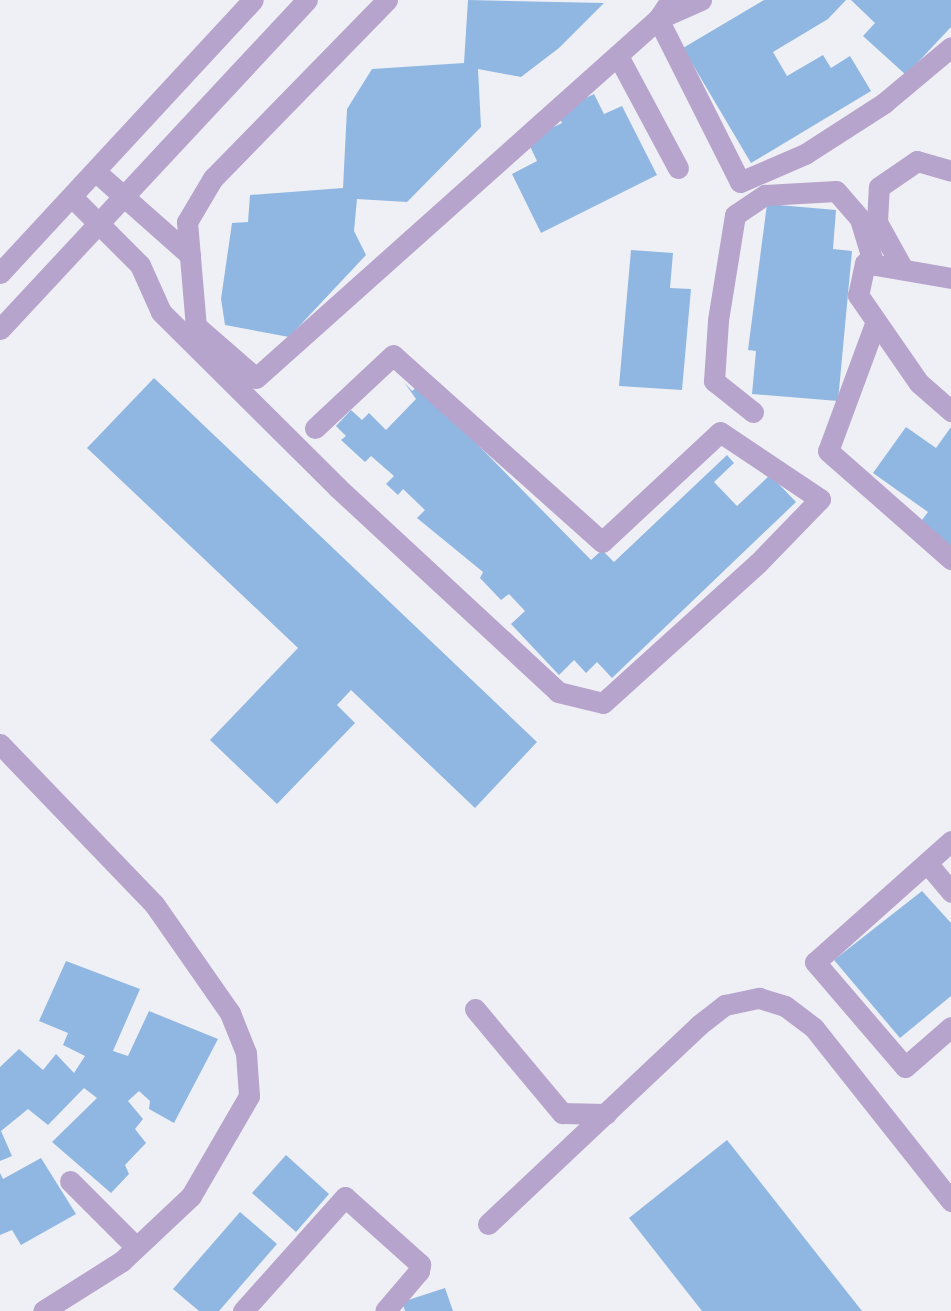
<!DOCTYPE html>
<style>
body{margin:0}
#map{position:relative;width:951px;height:1311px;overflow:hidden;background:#eff0f5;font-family:"Noto Sans",sans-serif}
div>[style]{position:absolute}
.building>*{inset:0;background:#90b7e2}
.minor>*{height:21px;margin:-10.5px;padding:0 10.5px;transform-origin:10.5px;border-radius:10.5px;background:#b7a4cc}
span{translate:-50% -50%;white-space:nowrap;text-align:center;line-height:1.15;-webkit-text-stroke:5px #eff0f5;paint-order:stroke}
</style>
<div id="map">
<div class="building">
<i style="clip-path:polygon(468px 0,604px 3px,559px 48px,521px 77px,478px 69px,481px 127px,407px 202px,357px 199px,354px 231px,366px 255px,289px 337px,225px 325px,221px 299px,232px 223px,248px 222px,250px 195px,343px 188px,347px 109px,372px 69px,464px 63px)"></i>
<i style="clip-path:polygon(764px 0,846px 0,828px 19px,773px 52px,787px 76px,823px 55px,831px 68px,850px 56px,871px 91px,751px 163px,683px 48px)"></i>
<i style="clip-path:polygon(851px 0,951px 0,951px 27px,906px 75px,863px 36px,875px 23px)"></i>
<i style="clip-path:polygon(594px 94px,604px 114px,622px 106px,657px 175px,541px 233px,512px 174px,537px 161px,527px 140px,562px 123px,557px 112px)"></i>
<i style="clip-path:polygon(767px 204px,836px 210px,833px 249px,852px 251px,838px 401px,752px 394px,756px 351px,748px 350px)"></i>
<i style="clip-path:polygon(631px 250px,673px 253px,670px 288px,691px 289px,682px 390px,619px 386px)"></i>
<i style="clip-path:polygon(154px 378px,537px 742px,475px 808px,351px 690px,337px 705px,355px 723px,277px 804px,210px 740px,298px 648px,87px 448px)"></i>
<i style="clip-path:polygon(404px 382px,412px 391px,419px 385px,591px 560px,602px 550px,614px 562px,727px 455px,734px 463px,714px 482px,737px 506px,770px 475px,796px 502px,612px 678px,597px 662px,586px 673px,574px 660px,559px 675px,511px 624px,525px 611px,509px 594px,501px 600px,480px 578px,483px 572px,417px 518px,425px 510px,403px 489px,398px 495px,386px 484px,394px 476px,371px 456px,365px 462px,341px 440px,346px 436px,336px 426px,351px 410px,362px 420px,369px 413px,386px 430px,416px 399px)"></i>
<i style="clip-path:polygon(906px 427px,936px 448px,951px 427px,951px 553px,916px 528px,928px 512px,873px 473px)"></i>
<i style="clip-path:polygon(922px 891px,951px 923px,951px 996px,900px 1038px,834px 960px)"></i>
<i style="clip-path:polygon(66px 961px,140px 989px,113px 1051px,128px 1056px,149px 1011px,218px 1039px,174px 1123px,149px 1109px,150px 1101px,139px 1091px,128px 1101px,143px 1119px,135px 1129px,146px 1143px,125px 1165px,129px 1174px,111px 1193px,52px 1142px,97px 1098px,84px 1088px,48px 1125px,28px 1109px,1px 1131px,12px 1156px,0 1161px,0 1067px,19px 1049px,43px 1070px,56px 1054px,74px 1073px,85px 1056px,63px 1045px,68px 1033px,39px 1021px)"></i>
<i style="clip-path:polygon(727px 1140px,862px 1311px,702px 1311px,629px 1218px)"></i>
<i style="clip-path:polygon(286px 1155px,329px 1194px,296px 1232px,252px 1193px)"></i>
<i style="clip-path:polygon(41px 1158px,76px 1214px,21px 1245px,12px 1230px,0 1235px,0 1173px,3px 1179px)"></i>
<i style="clip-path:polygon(240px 1212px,277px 1244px,219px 1311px,199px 1311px,173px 1289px)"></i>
<i style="clip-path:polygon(445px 1288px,453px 1311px,405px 1311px,402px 1302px)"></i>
</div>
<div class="minor">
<i style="left:387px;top:0;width:249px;rotate:134.3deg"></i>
<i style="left:213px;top:178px;width:51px;rotate:120.6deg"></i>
<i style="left:187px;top:222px;width:104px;rotate:85.1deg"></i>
<i style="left:196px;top:326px;width:79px;rotate:40.9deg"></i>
<i style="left:256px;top:378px;width:539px;rotate:-41.77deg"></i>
<i style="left:658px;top:19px;width:23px;rotate:-56deg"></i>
<i style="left:701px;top:0;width:47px;rotate:156.2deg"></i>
<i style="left:658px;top:19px;width:182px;rotate:63.3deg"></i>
<i style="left:740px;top:182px;width:71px;rotate:-23.3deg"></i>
<i style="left:805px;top:154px;width:94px;rotate:-32.8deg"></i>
<i style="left:884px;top:103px;width:87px;rotate:-39.9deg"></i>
<i style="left:618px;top:56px;width:127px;rotate:61.8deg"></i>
<i style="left:95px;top:171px;width:127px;rotate:41.5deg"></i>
<i style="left:72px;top:197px;width:96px;rotate:45deg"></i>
<i style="left:140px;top:265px;width:51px;rotate:65.9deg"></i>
<i style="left:161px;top:312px;width:248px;rotate:44.8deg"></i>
<i style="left:337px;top:487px;width:301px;rotate:42.8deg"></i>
<i style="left:558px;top:692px;width:46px;rotate:13.7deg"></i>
<i style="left:603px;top:703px;width:209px;rotate:-42.1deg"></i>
<i style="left:758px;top:563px;width:89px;rotate:-45.9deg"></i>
<i style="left:820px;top:499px;width:120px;rotate:-146.2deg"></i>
<i style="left:720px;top:432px;width:161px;rotate:137deg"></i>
<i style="left:602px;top:542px;width:280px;rotate:-138.2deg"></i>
<i style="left:393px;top:355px;width:107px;rotate:136.9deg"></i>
<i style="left:903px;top:269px;width:54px;rotate:-119deg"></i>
<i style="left:877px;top:222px;width:35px;rotate:-87deg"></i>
<i style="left:879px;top:187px;width:46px;rotate:-34.4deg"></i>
<i style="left:917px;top:161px;width:35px;rotate:16deg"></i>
<i style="left:0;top:273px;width:372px;rotate:-47.2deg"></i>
<i style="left:951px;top:278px;width:87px;rotate:-170.1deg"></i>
<i style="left:865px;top:263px;width:33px;rotate:102deg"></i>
<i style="left:858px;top:295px;width:107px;rotate:55.3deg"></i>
<i style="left:919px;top:383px;width:43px;rotate:41.2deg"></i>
<i style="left:875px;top:324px;width:135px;rotate:110.3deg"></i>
<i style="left:828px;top:451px;width:164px;rotate:41.3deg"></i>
<i style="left:0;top:329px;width:450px;rotate:-47deg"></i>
<i style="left:753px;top:412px;width:50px;rotate:-141.5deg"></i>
<i style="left:714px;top:381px;width:61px;rotate:-86.2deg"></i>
<i style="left:718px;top:320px;width:106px;rotate:-80.8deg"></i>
<i style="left:735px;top:215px;width:36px;rotate:-34deg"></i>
<i style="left:765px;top:195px;width:71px;rotate:-3.2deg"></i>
<i style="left:836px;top:191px;width:37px;rotate:49deg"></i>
<i style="left:860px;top:219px;width:48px;rotate:73.1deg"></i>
<i style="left:0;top:744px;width:222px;rotate:46.1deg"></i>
<i style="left:154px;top:904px;width:133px;rotate:55.1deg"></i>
<i style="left:230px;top:1013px;width:43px;rotate:68.2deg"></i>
<i style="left:246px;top:1053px;width:43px;rotate:86deg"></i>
<i style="left:249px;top:1096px;width:116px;rotate:120.1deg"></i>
<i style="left:191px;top:1196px;width:95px;rotate:136.7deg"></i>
<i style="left:122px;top:1261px;width:93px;rotate:147.7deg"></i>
<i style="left:951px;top:841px;width:182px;rotate:138.3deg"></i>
<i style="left:815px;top:962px;width:138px;rotate:49.4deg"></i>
<i style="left:905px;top:1067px;width:61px;rotate:-41deg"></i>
<i style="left:927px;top:863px;width:38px;rotate:50deg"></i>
<i style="left:475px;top:1009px;width:136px;rotate:50.1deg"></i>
<i style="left:562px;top:1113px;width:44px;rotate:1.3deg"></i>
<i style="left:70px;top:1181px;width:93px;rotate:45deg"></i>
<i style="left:488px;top:1224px;width:290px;rotate:-43.3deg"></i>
<i style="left:699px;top:1025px;width:33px;rotate:-38deg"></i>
<i style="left:725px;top:1005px;width:35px;rotate:-12deg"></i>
<i style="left:759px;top:998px;width:27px;rotate:17deg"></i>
<i style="left:785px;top:1006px;width:36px;rotate:37deg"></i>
<i style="left:814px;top:1028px;width:221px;rotate:51.6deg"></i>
<i style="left:243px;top:1311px;width:153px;rotate:-48.2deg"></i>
<i style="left:345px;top:1197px;width:101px;rotate:41.8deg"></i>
<i style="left:420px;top:1264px;width:7px;rotate:98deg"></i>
<i style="left:419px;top:1271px;width:52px;rotate:130.4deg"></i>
</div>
</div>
